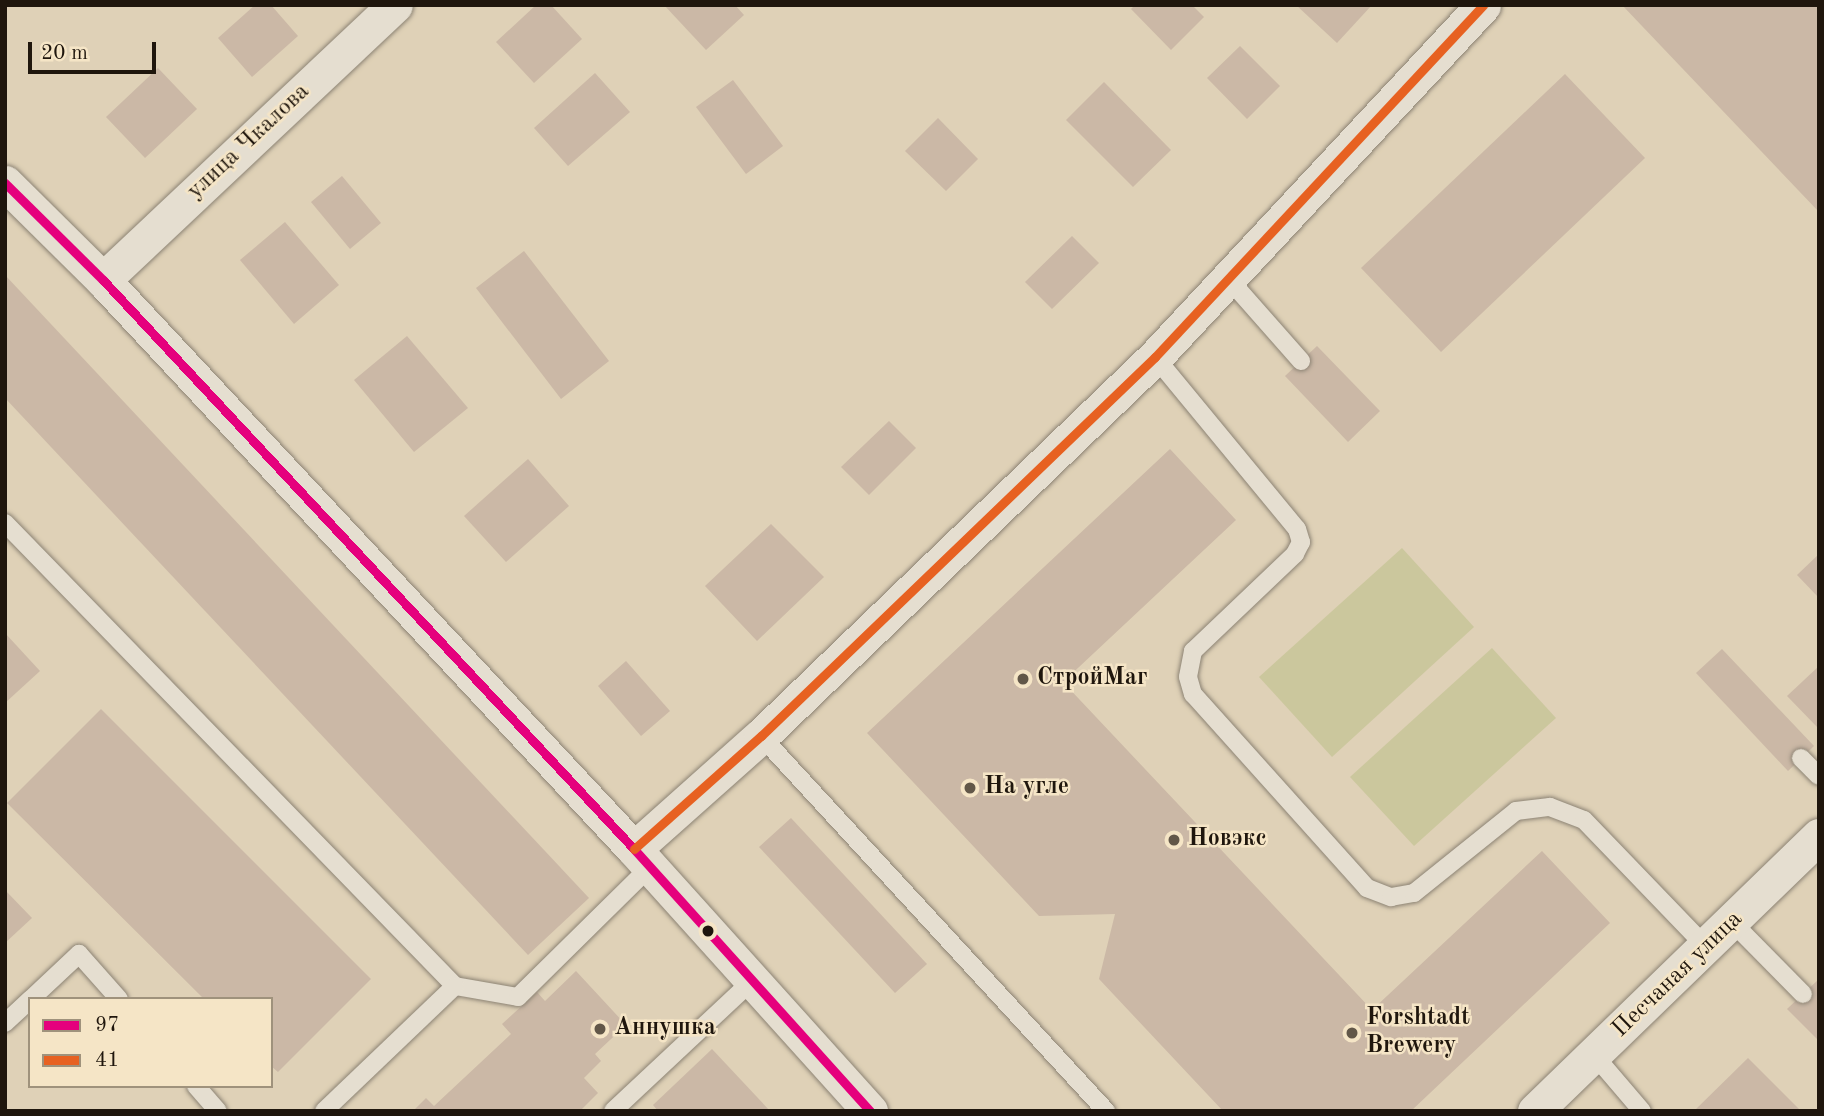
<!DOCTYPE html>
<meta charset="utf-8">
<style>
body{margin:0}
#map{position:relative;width:1824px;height:1116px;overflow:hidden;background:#dfd1b7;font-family:"Old Standard TT",serif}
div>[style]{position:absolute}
.green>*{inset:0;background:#cbc79d}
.building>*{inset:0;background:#cbb8a6}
.roads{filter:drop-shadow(0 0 2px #8c8374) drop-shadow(0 0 2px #8c8374)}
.service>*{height:18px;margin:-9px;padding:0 9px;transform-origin:9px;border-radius:9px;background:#e5ded0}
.minor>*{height:35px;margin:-17.5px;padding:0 17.5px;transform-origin:17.5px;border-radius:17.5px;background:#e5ded0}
.bus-1>*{height:9px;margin:-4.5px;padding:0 4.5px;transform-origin:4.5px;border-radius:4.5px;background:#e5007d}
.bus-2>*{height:9px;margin:-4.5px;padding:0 4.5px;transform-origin:4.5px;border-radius:4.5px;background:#e76121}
.dots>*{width:19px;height:19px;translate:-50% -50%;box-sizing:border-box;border:4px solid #f5e5c6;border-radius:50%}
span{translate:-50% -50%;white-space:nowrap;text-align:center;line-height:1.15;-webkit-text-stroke:5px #f5e5c6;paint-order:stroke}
.street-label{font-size:24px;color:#1f160d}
.poi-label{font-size:24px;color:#1f160d;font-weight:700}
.left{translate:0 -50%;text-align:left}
.frame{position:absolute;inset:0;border:7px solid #1f160d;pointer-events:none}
.legend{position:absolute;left:28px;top:997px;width:245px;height:91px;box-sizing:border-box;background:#f5e5c6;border:2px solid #9f927c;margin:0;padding:9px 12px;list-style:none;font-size:21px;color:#1f160d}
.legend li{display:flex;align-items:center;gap:14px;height:35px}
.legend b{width:35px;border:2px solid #9f927c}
.scale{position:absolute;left:28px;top:42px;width:128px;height:32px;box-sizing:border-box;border:4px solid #1f160d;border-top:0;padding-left:9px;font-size:21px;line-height:24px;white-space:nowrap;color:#1f160d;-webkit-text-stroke:5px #f5e5c6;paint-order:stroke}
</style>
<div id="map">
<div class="green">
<i style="clip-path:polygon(1402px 548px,1474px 627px,1332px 757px,1259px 677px)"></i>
<i style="clip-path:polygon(1492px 648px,1556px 718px,1414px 846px,1350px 777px)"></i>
</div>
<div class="building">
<i style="clip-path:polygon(255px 5px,271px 5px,298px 36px,252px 77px,218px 38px)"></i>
<i style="clip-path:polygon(536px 5px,551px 5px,582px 39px,534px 83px,496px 42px)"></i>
<i style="clip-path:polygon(664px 5px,735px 5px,744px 15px,706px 50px)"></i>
<i style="clip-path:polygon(1135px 5px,1192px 5px,1204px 17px,1171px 50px,1131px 9px)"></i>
<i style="clip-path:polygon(1296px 5px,1372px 5px,1337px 43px)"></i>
<i style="clip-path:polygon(1622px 5px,1819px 5px,1819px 212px)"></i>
<i style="clip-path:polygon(1240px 46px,1280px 86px,1247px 119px,1207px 78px)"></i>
<i style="clip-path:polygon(158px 68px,197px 109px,145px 158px,106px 117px)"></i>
<i style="clip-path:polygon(595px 73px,630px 112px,568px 166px,534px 128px)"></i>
<i style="clip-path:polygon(1565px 74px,1645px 158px,1441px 352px,1361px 268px)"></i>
<i style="clip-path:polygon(733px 80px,783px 146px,746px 174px,696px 107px)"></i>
<i style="clip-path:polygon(1104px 82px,1171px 150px,1133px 187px,1066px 120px)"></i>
<i style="clip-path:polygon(938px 118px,978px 159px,946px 191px,905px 151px)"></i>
<i style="clip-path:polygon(342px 176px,381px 223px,350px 249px,311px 202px)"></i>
<i style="clip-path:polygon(285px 222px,339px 285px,294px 324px,240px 260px)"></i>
<i style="clip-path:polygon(1072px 236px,1099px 263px,1052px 309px,1025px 282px)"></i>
<i style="clip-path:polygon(524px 251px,609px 361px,561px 399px,476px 288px)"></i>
<i style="clip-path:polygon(5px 275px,589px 898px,528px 955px,5px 398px)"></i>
<i style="clip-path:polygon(407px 336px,468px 408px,414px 452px,354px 380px)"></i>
<i style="clip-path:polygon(1317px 346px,1380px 411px,1348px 442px,1285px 376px)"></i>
<i style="clip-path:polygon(889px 421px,916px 448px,869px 495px,841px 467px)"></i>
<i style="clip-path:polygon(1170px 449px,1236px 520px,1063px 682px,1372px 1010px,1542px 851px,1610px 923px,1411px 1111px,1223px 1111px,1099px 979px,1115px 914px,1039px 916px,867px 733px)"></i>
<i style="clip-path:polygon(528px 459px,569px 506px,506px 562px,464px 516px)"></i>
<i style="clip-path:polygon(771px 524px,824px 577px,757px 641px,705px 586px)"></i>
<i style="clip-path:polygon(1819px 554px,1819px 598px,1797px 575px)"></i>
<i style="clip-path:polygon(5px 633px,40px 671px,5px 703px)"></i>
<i style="clip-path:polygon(1722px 649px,1814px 746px,1788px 771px,1696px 673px)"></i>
<i style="clip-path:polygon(626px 661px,670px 711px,641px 736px,598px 686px)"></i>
<i style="clip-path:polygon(1819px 666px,1819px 729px,1787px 696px)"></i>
<i style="clip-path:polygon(101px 709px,371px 979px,278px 1072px,271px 1066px,271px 999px,204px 999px,7px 803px)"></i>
<i style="clip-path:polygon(791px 818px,927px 964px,895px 993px,759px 847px)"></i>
<i style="clip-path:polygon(5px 890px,32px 918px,5px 943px)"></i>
<i style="clip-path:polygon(576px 971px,626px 1025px,595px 1054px,601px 1061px,584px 1078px,598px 1093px,580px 1111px,413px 1111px,426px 1098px,434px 1106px,511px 1034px,502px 1024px,537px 992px,545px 1001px)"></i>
<i style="clip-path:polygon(1819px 979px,1819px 1041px,1787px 1009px)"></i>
<i style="clip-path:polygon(712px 1049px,770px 1111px,658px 1111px,653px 1105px)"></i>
<i style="clip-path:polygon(1748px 1058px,1801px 1111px,1694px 1111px)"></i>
</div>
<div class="roads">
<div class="service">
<i style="left:1227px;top:277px;width:112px;rotate:48.6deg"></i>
<i style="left:1155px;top:357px;width:223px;rotate:50.5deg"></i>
<i style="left:1297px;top:529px;width:14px;rotate:73deg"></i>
<i style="left:1301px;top:542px;width:13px;rotate:117deg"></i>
<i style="left:1295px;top:554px;width:141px;rotate:136.4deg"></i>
<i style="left:1193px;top:651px;width:26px;rotate:101deg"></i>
<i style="left:1188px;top:677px;width:18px;rotate:74deg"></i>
<i style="left:1193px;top:694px;width:261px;rotate:48.1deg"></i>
<i style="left:1367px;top:888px;width:26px;rotate:21deg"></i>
<i style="left:1391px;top:897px;width:23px;rotate:-10deg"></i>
<i style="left:1414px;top:893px;width:131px;rotate:-38.8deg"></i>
<i style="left:1516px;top:811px;width:34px;rotate:-7deg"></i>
<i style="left:1550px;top:807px;width:36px;rotate:21deg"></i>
<i style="left:1584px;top:820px;width:178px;rotate:46.1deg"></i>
<i style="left:5px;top:523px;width:646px;rotate:45.82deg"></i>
<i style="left:455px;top:986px;width:64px;rotate:9.9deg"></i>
<i style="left:518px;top:997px;width:185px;rotate:-44.6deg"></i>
<i style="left:761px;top:736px;width:510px;rotate:47.39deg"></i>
<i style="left:1801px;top:758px;width:25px;rotate:45deg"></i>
<i style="left:1732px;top:922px;width:101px;rotate:45.4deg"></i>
<i style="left:31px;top:999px;width:66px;rotate:-43.2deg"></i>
<i style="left:79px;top:954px;width:60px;rotate:48.4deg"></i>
<i style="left:5px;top:1023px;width:34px;rotate:-43deg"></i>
<i style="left:1595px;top:1056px;width:72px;rotate:49.5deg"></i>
<i style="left:196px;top:1086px;width:33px;rotate:49deg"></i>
<i style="left:324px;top:1111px;width:181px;rotate:-43.7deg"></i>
<i style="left:613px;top:1111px;width:190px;rotate:-43.1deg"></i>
</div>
<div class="minor">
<i style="left:5px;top:183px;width:138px;rotate:44.7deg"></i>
<i style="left:103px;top:280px;width:778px;rotate:46.98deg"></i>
<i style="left:634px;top:849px;width:353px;rotate:48deg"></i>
<i style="left:103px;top:280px;width:401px;rotate:-43.3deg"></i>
<i style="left:634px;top:849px;width:170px;rotate:-41.7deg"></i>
<i style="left:761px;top:736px;width:547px;rotate:-43.89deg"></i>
<i style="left:1155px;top:357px;width:481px;rotate:-47deg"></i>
<i style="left:1535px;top:1111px;width:395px;rotate:-44.1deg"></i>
</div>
</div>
<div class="bus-1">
<i style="left:5px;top:183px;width:138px;rotate:44.7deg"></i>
<i style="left:103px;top:280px;width:778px;rotate:46.98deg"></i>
<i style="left:634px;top:849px;width:353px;rotate:48deg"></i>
</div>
<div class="bus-2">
<i style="left:634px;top:849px;width:170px;rotate:-41.7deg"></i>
<i style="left:761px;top:736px;width:547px;rotate:-43.89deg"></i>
<i style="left:1155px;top:357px;width:481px;rotate:-47deg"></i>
</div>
<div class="dots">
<i style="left:1023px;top:679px;background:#625748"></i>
<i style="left:970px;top:788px;background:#625748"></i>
<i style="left:1174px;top:840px;background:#625748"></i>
<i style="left:708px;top:931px;background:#1f160d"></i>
<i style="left:600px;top:1029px;background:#625748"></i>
<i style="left:1352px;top:1033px;background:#625748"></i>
</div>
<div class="street-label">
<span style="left:249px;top:142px;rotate:-43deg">улица Чкалова</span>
<span style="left:1678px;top:975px;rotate:-44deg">Песчаная улица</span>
</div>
<div class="poi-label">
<span class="left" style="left:1037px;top:679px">СтройМаг</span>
<span class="left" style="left:984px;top:788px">На угле</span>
<span class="left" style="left:1188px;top:840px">Новэкс</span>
<span class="left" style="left:1366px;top:1033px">Forshtadt<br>Brewery</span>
<span class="left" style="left:614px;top:1029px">Аннушка</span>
</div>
<div class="frame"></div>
<ul class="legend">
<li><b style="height:9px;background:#e5007d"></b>97</li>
<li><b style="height:9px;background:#e76121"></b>41</li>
</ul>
<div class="scale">20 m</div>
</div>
